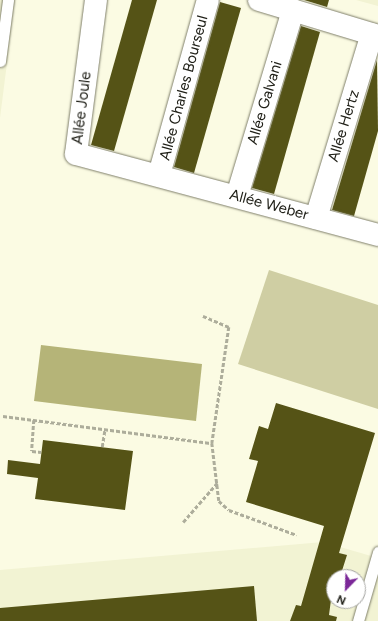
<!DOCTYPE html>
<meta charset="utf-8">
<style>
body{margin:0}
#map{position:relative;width:378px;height:621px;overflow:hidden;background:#fbfbe3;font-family:Figtree,sans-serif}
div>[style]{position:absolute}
.built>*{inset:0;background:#f2f3d3}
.green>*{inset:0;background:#cfcea3}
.water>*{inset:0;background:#b5b478}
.building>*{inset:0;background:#555316}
.path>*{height:2.5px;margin-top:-1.25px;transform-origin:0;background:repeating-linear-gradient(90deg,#adad9b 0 4px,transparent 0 6px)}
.roads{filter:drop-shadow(0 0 1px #7f7f6a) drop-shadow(0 0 1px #7f7f6a)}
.lane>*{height:11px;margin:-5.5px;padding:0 5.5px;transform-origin:5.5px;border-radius:5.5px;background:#fff}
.street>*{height:22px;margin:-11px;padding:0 11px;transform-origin:11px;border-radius:11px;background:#fff}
span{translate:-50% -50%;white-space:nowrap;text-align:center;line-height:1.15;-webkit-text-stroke:4px #fff;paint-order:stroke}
.street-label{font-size:15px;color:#202018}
.north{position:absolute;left:326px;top:569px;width:40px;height:40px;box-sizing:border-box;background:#fff;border:1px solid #a6a6a3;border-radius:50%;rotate:203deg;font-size:11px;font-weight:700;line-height:16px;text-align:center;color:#202018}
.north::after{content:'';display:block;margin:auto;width:14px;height:18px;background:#7b2898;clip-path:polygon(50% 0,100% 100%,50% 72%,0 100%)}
</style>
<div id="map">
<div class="built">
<i style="clip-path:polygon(0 0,15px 0,0 118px)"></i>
<i style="clip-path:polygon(356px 0,378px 0,378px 6px)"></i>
<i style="clip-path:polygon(evenodd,323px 542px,378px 558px,378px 621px,0 621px,0 570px,323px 542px,334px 577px,358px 577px,358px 601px,334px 601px,334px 577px)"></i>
</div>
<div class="green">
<i style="clip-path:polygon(269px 270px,378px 305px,378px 409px,238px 364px)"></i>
</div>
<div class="water">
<i style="clip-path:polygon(41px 345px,202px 364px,196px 421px,34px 401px)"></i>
</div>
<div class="building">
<i style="clip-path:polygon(132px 0,157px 0,114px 151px,91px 145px)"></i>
<i style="clip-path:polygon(304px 0,329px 0,327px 7px)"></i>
<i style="clip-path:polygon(220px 2px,241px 8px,194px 173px,174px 167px)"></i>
<i style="clip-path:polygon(301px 26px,320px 32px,274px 194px,252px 188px)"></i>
<i style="clip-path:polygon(377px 60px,378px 131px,354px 216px,332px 210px)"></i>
<i style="clip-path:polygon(276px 403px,375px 433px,339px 553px,347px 555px,340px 577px,334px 577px,329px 615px,337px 617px,336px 621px,290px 621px,296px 605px,301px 606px,324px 526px,246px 502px,258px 461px,249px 459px,259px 426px,268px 429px)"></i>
<i style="clip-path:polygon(43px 440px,133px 451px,125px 510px,35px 499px,38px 478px,7px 474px,8px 460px,40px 464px)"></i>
<i style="clip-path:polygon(254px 586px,257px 621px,0 621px,0 608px)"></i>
</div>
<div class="path">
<i style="left:203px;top:316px;width:28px;rotate:23deg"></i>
<i style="left:229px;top:327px;width:117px;rotate:98.3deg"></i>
<i style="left:3px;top:416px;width:211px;rotate:7.4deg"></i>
<i style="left:212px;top:443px;width:58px;rotate:83.1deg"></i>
<i style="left:219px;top:501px;width:13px;rotate:42deg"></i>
<i style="left:229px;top:510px;width:72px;rotate:20.2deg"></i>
<i style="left:34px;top:420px;width:31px;rotate:94deg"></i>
<i style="left:32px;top:451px;width:9px;rotate:6deg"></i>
<i style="left:102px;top:447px;width:18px;rotate:-81deg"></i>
<i style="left:183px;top:522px;width:52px;rotate:-48.9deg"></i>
</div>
<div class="roads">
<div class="lane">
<i style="left:0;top:61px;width:62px;rotate:-82.5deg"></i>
<i style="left:358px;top:621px;width:72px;rotate:-73.8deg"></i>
</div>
<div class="street">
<i style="left:96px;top:0;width:155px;rotate:97.4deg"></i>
<i style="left:76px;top:154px;width:313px;rotate:15deg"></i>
<i style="left:259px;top:0;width:124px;rotate:16.8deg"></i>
<i style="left:159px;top:175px;width:182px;rotate:-74.4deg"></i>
<i style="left:237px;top:196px;width:194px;rotate:-73.2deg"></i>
<i style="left:316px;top:218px;width:192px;rotate:-73.1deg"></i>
</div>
</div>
<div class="street-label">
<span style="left:184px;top:88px;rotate:-75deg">Allée Charles Bourseul</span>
<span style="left:265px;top:103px;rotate:-73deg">Allée Galvani</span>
<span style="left:82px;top:108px;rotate:-83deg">Allée Joule</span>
<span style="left:344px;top:126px;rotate:-73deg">Allée Hertz</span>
<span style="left:269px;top:205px;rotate:15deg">Allée Weber</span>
</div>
<div class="north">N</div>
</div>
